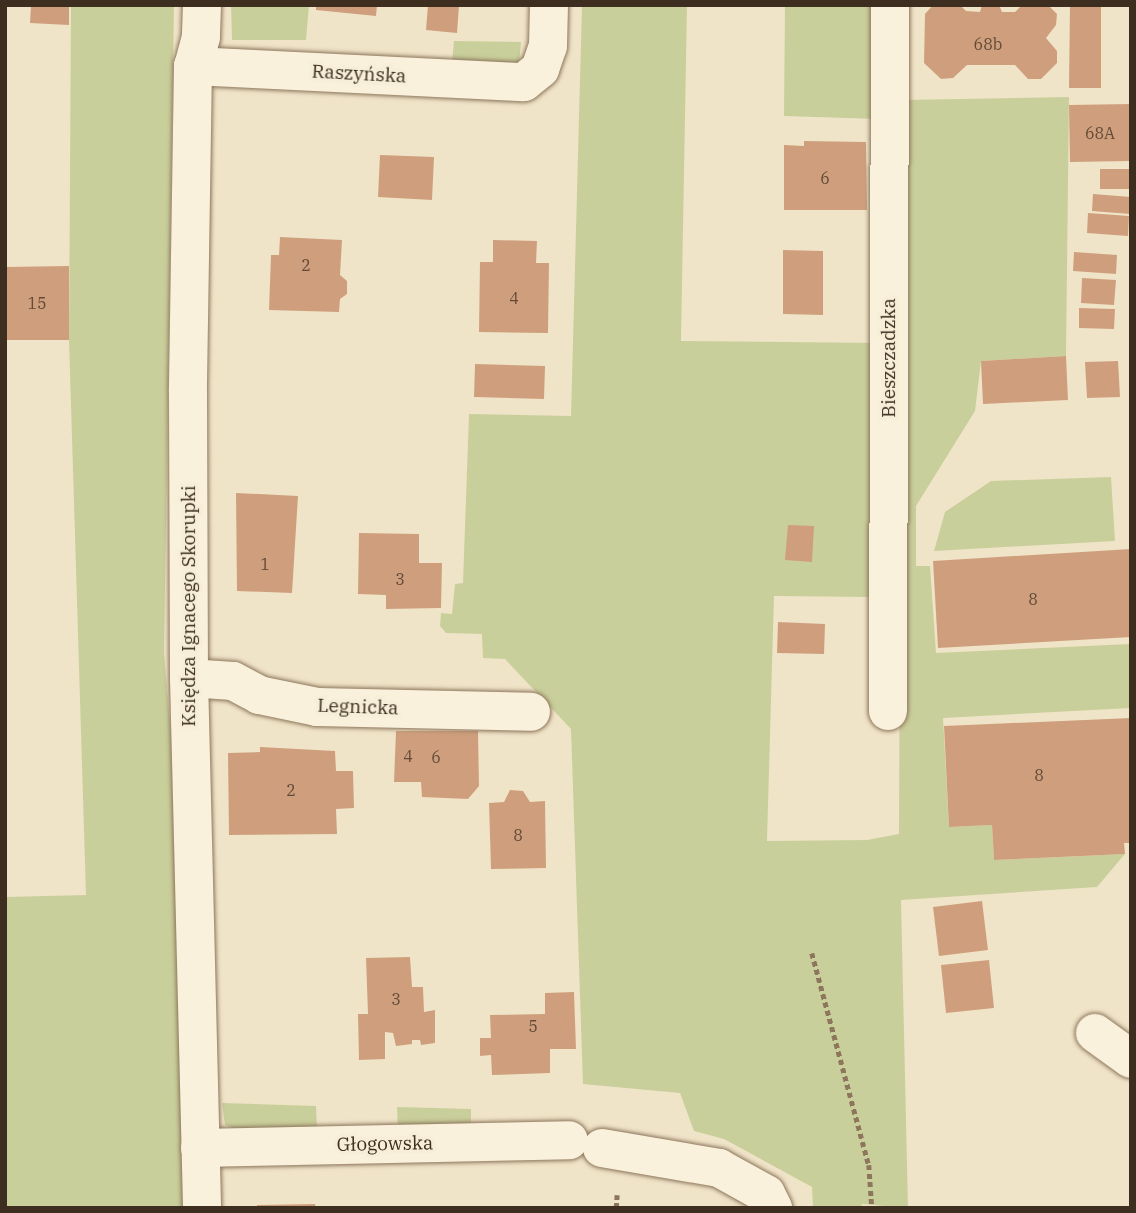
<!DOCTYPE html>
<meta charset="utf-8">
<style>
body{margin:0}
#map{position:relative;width:1136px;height:1213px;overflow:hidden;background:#f0e4c8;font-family:"IBM Plex Serif",serif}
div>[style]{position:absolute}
.green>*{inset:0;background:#c9cf9b}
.building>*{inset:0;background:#cf9f7d}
.path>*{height:4.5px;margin-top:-2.25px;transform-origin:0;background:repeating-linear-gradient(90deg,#8d765c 0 5px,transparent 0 8.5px)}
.roads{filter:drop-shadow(0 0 2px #8d765c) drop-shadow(0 0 2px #8d765c)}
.minor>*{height:38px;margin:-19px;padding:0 19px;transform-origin:19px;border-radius:19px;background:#faf1dc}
span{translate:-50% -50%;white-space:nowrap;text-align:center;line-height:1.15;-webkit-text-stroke:7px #f7eed8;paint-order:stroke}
.number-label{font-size:16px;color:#624a37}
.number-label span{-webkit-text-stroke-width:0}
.street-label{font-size:19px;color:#3d2e20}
.frame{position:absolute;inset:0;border:7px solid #3d2e20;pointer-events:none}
</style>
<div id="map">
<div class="green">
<i style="clip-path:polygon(71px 5px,174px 5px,164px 652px,176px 799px,186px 1208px,5px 1208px,5px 897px,86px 895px,69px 340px)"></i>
<i style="clip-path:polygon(231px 5px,309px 5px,306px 40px,232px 40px)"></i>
<i style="clip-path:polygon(582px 5px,687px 5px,681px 341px,879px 343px,872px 597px,774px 596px,767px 841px,867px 840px,899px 834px,902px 100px,1069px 97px,1066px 356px,981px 361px,975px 411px,916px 506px,916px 566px,930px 566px,936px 653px,1131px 644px,1131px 708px,943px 718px,949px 827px,992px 825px,994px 860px,1125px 854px,1097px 887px,901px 900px,908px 1208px,862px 1204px,861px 1208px,813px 1208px,812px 1187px,724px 1139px,694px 1131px,680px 1093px,583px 1084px,571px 729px,505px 659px,483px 658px,482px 634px,446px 633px,440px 626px,441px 613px,452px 614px,455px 584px,463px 583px,469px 414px,571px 416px)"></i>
<i style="clip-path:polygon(785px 5px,877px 6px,878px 119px,784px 116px)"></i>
<i style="clip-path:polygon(454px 41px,521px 42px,519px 64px,452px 63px)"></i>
<i style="clip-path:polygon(1111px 477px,1115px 541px,934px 551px,945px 512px,991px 481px)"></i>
<i style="clip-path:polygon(222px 1103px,316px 1106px,317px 1129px,236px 1129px,225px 1125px)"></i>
<i style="clip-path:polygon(397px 1107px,471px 1109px,471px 1130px,398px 1131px)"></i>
</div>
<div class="building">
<i style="clip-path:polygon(31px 5px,69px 5px,69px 25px,30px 23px)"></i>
<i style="clip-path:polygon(316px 5px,377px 5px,376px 16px,316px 10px)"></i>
<i style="clip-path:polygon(428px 5px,459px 5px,457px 33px,426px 30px)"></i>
<i style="clip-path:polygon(933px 5px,960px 5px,966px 11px,980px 12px,982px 5px,999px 5px,1002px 12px,1015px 12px,1022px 5px,1048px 5px,1057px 14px,1056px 25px,1046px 38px,1057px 51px,1057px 63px,1041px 79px,1028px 79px,1015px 65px,967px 65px,953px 78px,941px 79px,924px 63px,925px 14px)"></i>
<i style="clip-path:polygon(1070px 5px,1101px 5px,1101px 88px,1069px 88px)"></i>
<i style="clip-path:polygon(1131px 104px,1131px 161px,1070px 162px,1069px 105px)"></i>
<i style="clip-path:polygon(804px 141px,866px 142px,867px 210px,784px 210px,784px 145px,804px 146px)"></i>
<i style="clip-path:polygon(380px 155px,434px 157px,432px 200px,378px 197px)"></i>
<i style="clip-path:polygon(1100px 169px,1130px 169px,1130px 189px,1100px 189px)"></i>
<i style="clip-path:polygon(1093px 194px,1131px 197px,1130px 214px,1092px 211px)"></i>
<i style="clip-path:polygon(1088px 213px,1129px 216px,1128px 236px,1087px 233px)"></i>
<i style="clip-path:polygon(280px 237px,342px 240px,340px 275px,347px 281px,347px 294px,340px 299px,339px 312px,269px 310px,271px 255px,279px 255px)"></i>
<i style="clip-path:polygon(493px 240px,537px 241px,536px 263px,549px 263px,548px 333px,479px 332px,480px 262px,493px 262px)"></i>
<i style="clip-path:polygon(783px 250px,823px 251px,823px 315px,783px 314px)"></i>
<i style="clip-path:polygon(1074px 252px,1117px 255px,1116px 274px,1073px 271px)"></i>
<i style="clip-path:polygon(69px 266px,69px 340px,5px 340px,5px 267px)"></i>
<i style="clip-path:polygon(1082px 278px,1116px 280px,1114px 305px,1081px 303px)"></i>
<i style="clip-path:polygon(1079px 308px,1115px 309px,1114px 329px,1079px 328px)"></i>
<i style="clip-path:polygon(1066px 356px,1068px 400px,983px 404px,981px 361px)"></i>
<i style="clip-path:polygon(1118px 361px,1120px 397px,1087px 398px,1085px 362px)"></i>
<i style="clip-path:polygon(475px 364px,545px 366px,544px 399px,474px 397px)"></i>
<i style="clip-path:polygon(236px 493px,298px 496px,292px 593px,237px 591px)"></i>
<i style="clip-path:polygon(788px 525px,814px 526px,812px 562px,785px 560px)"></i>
<i style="clip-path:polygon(359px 533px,419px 534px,419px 563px,442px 563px,441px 608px,386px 609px,386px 595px,358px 594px)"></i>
<i style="clip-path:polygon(1131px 549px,1131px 637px,938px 648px,933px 561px)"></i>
<i style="clip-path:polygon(778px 622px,825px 624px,824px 654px,777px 653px)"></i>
<i style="clip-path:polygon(1131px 718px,1131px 843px,1124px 843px,1125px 854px,994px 860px,992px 825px,949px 827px,944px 726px)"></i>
<i style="clip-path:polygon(396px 731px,478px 731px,479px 786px,468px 799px,422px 797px,421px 782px,394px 782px)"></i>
<i style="clip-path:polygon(260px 747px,335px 751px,336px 771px,353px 771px,354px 808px,336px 809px,337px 834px,229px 835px,228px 753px,260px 752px)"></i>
<i style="clip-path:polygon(510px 790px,523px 791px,530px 802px,545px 801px,546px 868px,491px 869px,489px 803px,504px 802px)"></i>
<i style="clip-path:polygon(982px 901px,988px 950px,939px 956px,933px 907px)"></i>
<i style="clip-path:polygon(410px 957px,412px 987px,423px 987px,424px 1012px,435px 1010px,435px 1043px,421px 1045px,420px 1040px,412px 1040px,412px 1044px,396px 1046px,393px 1033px,385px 1032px,385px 1059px,359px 1060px,358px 1014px,368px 1014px,366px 958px)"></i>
<i style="clip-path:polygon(989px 960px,994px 1008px,946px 1013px,941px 965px)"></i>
<i style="clip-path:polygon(574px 992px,576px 1049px,550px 1049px,550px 1073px,492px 1075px,491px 1055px,480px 1056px,480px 1038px,491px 1038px,490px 1015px,545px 1014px,545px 993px)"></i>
<i style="clip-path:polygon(315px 1204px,316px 1208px,257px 1208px,257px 1205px)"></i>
</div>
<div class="path">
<i style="left:812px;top:953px;width:220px;rotate:75deg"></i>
<i style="left:869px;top:1165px;width:43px;rotate:86deg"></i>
<i style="left:616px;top:1208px;width:13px;rotate:-86deg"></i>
</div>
<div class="roads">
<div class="minor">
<i style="left:202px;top:5px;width:32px;rotate:92deg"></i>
<i style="left:201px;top:37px;width:30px;rotate:105deg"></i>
<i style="left:193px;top:66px;width:326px;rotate:90.9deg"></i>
<i style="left:188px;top:392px;width:286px;rotate:89.8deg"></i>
<i style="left:189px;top:678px;width:530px;rotate:88.59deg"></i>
<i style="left:193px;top:66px;width:331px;rotate:2.8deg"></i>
<i style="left:524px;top:82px;width:21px;rotate:-39deg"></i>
<i style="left:540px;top:69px;width:24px;rotate:-71deg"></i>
<i style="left:548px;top:46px;width:41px;rotate:-88.6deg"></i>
<i style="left:189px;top:678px;width:44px;rotate:3.9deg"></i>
<i style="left:233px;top:681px;width:30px;rotate:28deg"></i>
<i style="left:259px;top:695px;width:59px;rotate:11.7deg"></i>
<i style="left:317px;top:707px;width:214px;rotate:1.3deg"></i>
<i style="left:888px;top:711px;width:706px;rotate:-89.84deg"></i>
<i style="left:1095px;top:1033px;width:44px;rotate:35.8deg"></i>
<i style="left:200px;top:1148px;width:369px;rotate:-1.2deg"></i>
<i style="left:602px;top:1148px;width:119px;rotate:9.7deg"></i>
<i style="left:719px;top:1168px;width:54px;rotate:29deg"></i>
<i style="left:766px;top:1194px;width:16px;rotate:63deg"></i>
</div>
</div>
<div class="number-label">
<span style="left:988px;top:44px">68b</span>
<span style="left:1100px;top:133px">68A</span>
<span style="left:825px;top:178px">6</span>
<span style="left:306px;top:265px">2</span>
<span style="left:514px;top:298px">4</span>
<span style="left:37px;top:303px">15</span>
<span style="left:265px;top:564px">1</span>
<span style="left:400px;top:579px">3</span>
<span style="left:1033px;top:599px">8</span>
<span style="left:408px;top:756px">4</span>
<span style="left:436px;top:757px">6</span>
<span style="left:1039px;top:775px">8</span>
<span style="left:291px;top:790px">2</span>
<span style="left:518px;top:835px">8</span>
<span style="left:396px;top:999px">3</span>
<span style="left:533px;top:1026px">5</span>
</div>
<div class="street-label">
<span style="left:359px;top:74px;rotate:3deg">Raszyńska</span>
<span style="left:889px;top:358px;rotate:-90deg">Bieszczadzka</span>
<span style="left:189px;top:606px;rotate:-90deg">Księdza Ignacego Skorupki</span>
<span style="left:358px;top:707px;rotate:2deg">Legnicka</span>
<span style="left:385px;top:1144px;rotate:-1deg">Głogowska</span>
</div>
<div class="frame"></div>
</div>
